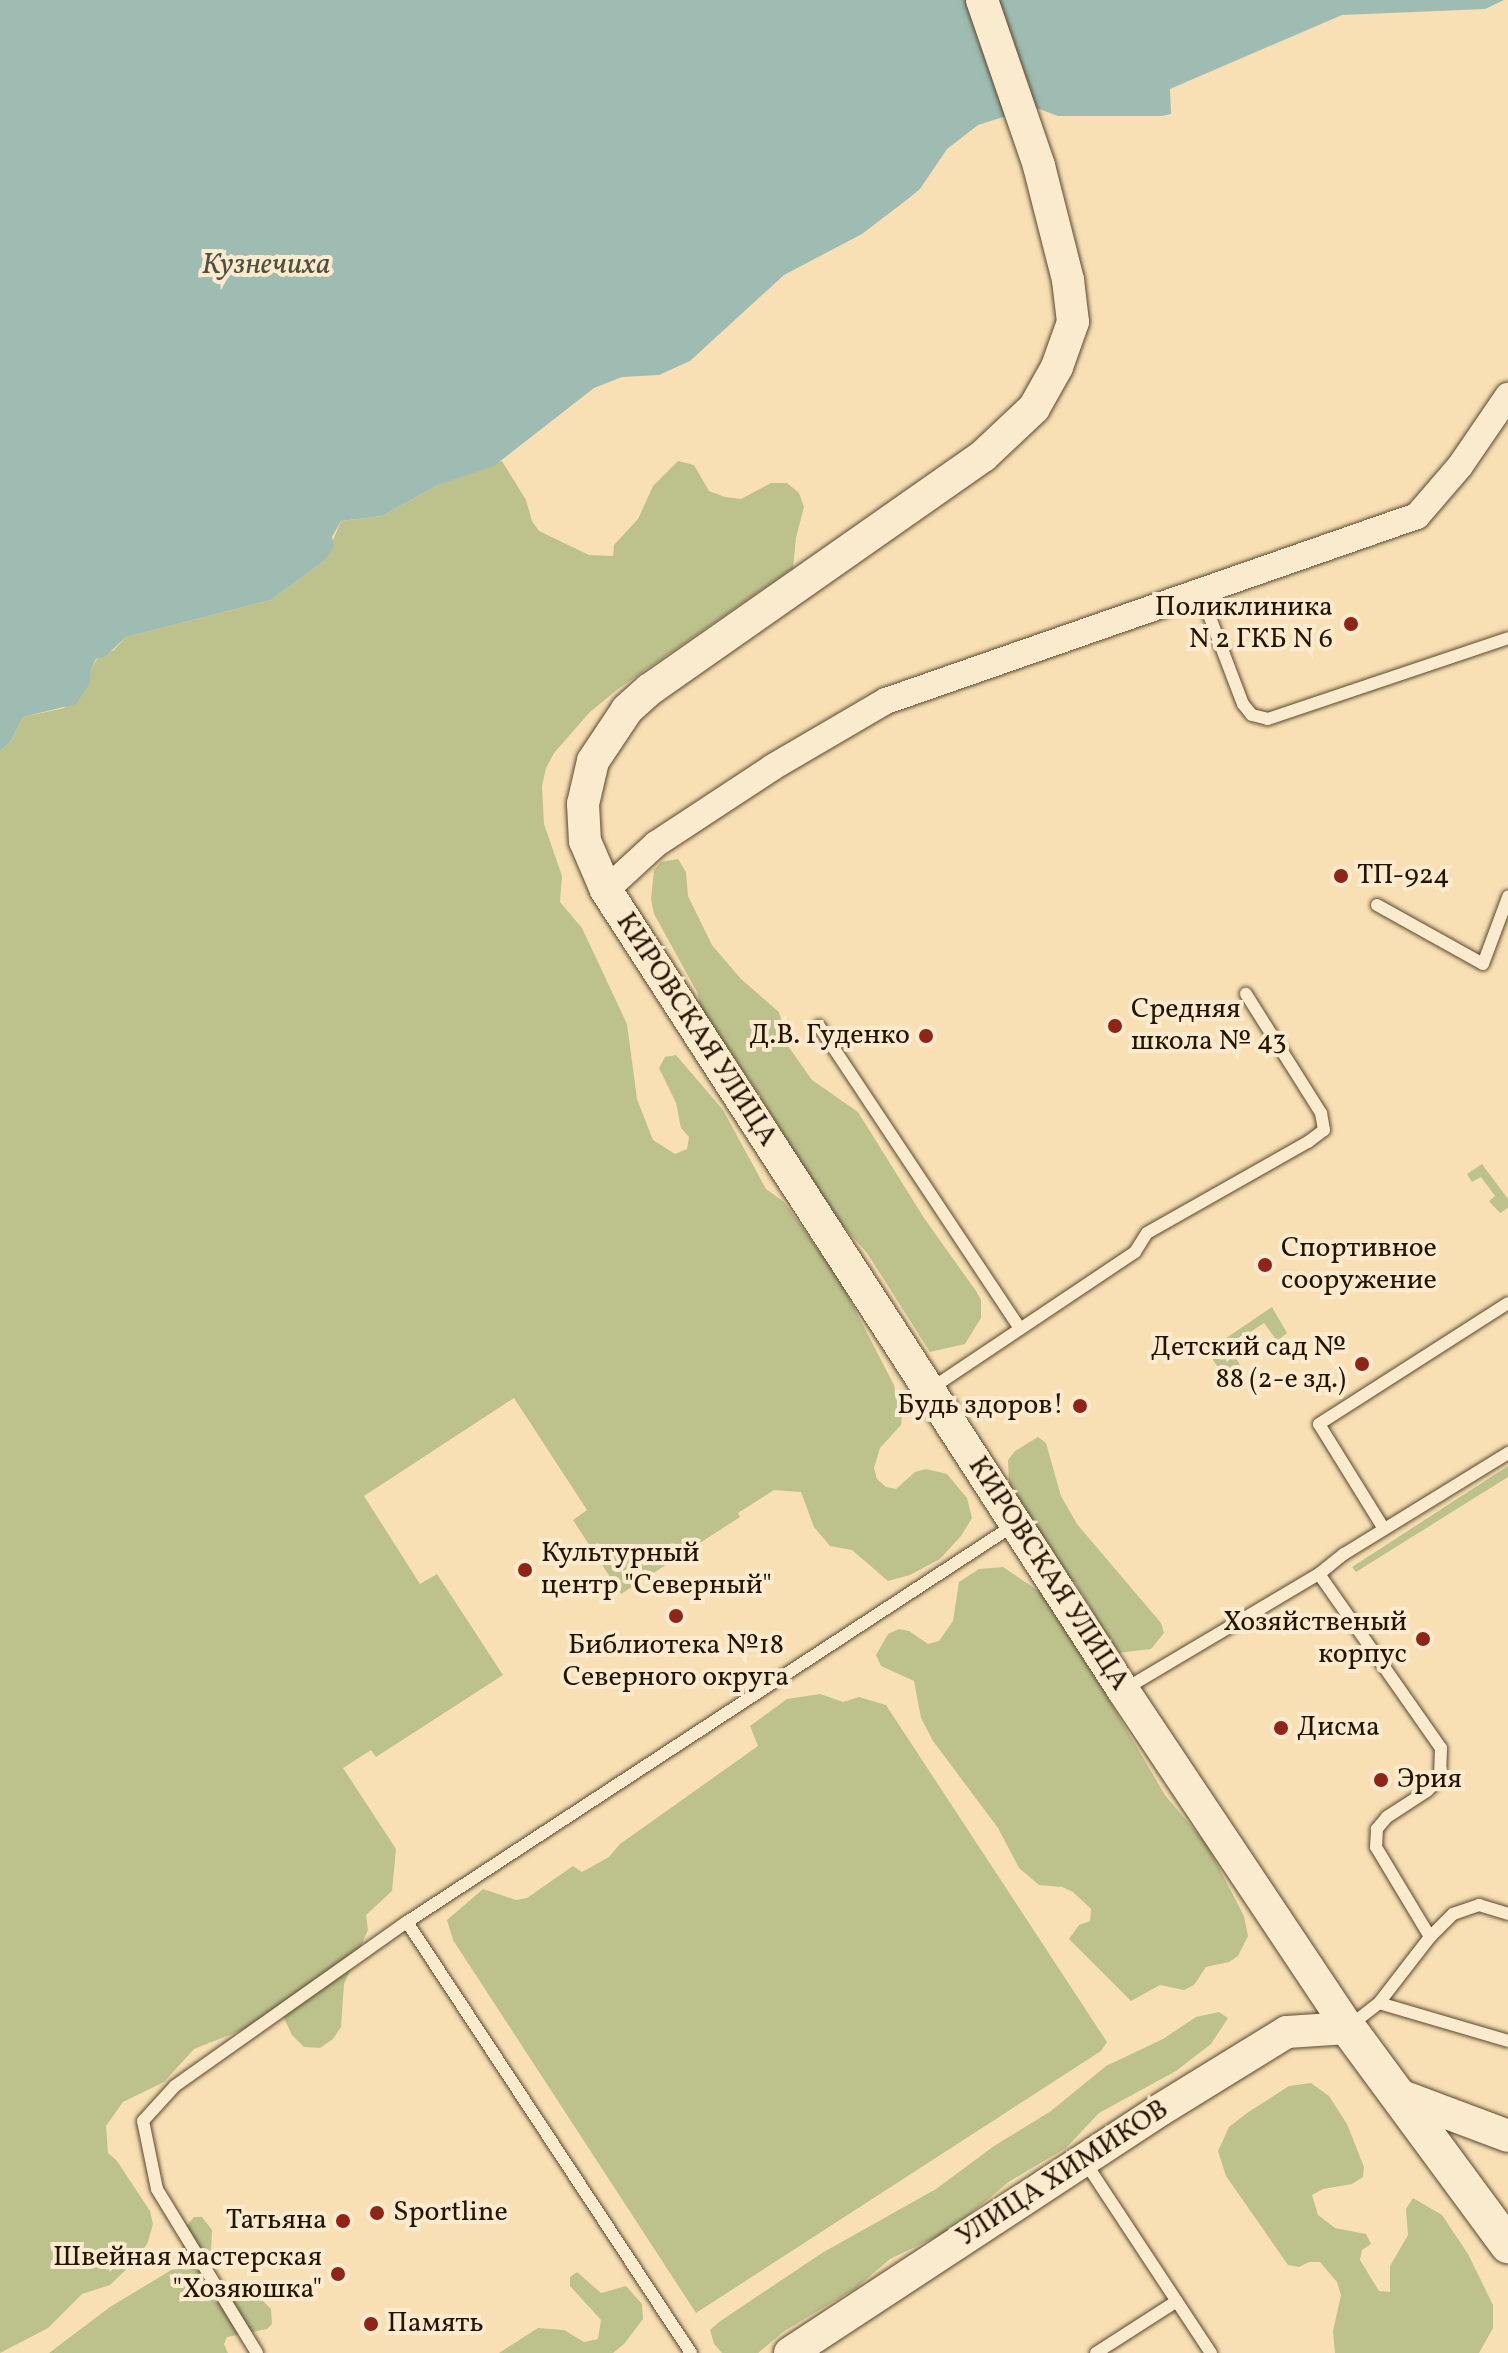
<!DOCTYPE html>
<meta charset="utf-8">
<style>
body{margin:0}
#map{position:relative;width:1508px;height:2353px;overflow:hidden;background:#f8e0b4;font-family:Vollkorn,serif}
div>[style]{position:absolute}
.green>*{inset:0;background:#bdc28d}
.water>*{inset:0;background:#9fbcb3}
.roads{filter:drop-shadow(0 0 2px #5a472e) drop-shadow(0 0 2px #5a472e)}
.service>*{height:12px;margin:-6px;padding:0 6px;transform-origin:6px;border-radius:6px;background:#faebce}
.minor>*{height:26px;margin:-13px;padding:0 13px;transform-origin:13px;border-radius:13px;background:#faebce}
.tertiary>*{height:32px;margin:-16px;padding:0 16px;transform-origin:16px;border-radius:16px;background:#faebce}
.secondary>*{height:36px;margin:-18px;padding:0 18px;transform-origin:18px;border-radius:18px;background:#faebce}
.dots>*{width:22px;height:22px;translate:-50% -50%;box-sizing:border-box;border:4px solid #faebce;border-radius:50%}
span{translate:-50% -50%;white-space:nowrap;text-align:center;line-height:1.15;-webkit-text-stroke:8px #faebce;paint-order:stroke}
.poi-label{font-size:28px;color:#261402}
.right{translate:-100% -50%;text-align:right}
.left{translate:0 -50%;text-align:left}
.street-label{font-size:28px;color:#261402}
.water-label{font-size:30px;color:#504f40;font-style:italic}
</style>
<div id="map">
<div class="green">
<i style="clip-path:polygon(502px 461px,526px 500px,532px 521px,539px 531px,589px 555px,613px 556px,614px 545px,638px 519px,653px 486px,678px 461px,694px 465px,709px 491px,725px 497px,741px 499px,771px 483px,787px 483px,799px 493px,804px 507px,796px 538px,793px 568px,618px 689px,590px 712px,554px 753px,546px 768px,542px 786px,544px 824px,562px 876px,560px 902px,582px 928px,627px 1024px,637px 1099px,653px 1140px,675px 1154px,687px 1149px,689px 1137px,681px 1128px,676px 1103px,659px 1068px,665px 1057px,676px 1055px,723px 1110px,766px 1189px,784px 1202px,838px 1277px,894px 1385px,902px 1415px,901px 1425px,880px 1448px,874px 1468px,877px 1479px,886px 1487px,896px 1489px,915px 1472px,926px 1469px,947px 1474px,967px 1498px,972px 1518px,961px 1536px,940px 1559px,910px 1575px,888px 1581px,852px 1550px,830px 1546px,814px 1527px,801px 1492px,774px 1490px,738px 1513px,740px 1517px,621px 1594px,573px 1520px,587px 1510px,514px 1398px,364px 1496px,420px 1584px,437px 1574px,503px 1675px,376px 1757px,371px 1750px,343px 1768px,396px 1849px,392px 1891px,366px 1915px,368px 1930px,344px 1984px,341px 2027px,333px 2039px,320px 2048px,304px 2047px,292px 2035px,284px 2018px,268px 2014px,257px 2024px,194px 2049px,164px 2082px,123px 2102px,106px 2126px,108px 2153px,117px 2161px,150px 2211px,153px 2224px,148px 2242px,138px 2258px,110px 2285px,82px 2294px,48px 2328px,0 2353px,0 751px,11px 741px,23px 717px,64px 708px,89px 683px,91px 669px,97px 659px,114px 650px,126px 637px,271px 600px,324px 561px,341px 521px,382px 516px,438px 485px)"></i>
<i style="clip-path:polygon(678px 859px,686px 872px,688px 896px,712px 945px,741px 979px,779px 1012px,788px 1046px,812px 1080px,858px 1112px,924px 1218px,976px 1291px,981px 1300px,981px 1318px,965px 1344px,930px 1352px,867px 1253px,830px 1211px,749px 1079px,704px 1022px,697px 992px,654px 914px,651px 899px,654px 870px,661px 862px)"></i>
<i style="clip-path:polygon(1482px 1164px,1508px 1199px,1508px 1208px,1500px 1213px,1489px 1201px,1495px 1196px,1481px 1177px,1472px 1182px,1467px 1174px)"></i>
<i style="clip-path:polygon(1272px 1307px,1287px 1333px,1277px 1341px,1264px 1323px,1229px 1346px,1240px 1365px,1224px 1376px,1207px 1351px)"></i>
<i style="clip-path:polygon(1038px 1437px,1046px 1443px,1061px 1496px,1077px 1524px,1161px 1623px,1164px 1633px,1151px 1649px,1117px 1653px,1075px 1582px,1049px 1557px,1009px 1485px,1008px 1460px,1015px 1451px)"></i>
<i style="clip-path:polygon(1508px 1466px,1508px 1477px,1356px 1572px,1352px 1567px)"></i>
<i style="clip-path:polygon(1003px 1567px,1049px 1598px,1165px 1795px,1207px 1845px,1244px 1916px,1248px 1936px,1238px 1956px,1229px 1962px,1206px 1967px,1194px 1985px,1184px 1990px,1160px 1985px,1131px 2001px,1069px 1939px,1079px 1925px,1090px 1921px,1091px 1909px,1073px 1892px,1062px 1887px,1039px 1885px,1019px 1868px,998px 1828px,933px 1741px,921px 1718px,914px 1681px,881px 1666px,876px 1655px,888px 1634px,899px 1629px,909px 1631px,928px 1644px,939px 1641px,953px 1621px,959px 1582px,979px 1569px)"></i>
<i style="clip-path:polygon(820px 1694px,843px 1702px,859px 1697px,886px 1705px,1107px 2042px,1101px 2051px,696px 2313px,453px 1940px,447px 1920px,483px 1889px,516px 1900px,527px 1898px,573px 1866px,582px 1872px,609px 1857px,620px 1844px,758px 1746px,750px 1726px,787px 1699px)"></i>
<i style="clip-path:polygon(1219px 2012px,1228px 2018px,1211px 2044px,1176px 2071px,1099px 2113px,1066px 2148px,1010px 2181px,952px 2229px,890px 2259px,856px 2288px,783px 2332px,758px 2353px,722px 2353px,714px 2344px,710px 2330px,719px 2322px,822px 2253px,936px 2189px,994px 2146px,1051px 2111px,1106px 2066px,1163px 2039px,1196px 2017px)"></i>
<i style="clip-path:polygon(1311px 2083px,1329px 2096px,1347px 2124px,1364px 2167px,1363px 2177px,1352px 2184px,1323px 2189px,1312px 2195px,1318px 2215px,1335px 2228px,1366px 2234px,1371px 2244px,1362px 2250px,1360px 2260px,1379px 2291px,1390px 2292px,1390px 2266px,1408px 2235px,1406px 2209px,1413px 2198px,1442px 2215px,1468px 2254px,1493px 2305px,1493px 2328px,1479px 2353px,1335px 2353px,1333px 2331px,1341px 2295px,1337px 2282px,1320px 2262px,1309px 2262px,1299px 2267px,1288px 2265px,1226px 2176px,1218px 2151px,1229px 2127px,1247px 2113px,1289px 2086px)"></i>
<i style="clip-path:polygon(194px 2217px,202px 2217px,212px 2230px,211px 2252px,203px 2280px,205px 2295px,217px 2303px,239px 2292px,255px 2293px,271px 2309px,272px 2324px,267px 2329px,227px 2337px,224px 2344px,228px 2353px,49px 2353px,110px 2307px,178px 2266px,182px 2259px,183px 2230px)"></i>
<i style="clip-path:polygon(577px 2272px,601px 2293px,626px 2286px,642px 2304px,643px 2319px,624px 2344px,613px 2353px,499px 2353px,538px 2328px,564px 2330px,584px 2342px,598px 2339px,601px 2320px,570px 2286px,570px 2277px)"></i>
</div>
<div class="water">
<i style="clip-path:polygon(0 0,1504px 0,1485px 9px,1342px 15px,1170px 89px,1171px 114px,1162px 116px,1058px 116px,1034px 107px,978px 125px,947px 149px,920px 189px,904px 202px,862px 234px,784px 275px,690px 361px,659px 375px,622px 377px,594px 388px,494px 466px,438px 485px,382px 516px,341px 521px,332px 537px,334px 546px,324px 561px,271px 600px,126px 637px,106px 656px,96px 659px,91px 669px,90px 683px,76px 704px,23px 717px,11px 741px,0 751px)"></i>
</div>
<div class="roads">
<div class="service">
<i style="left:1200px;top:591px;width:121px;rotate:69.2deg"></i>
<i style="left:1243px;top:704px;width:14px;rotate:51deg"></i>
<i style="left:1252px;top:715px;width:16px;rotate:14deg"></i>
<i style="left:1268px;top:719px;width:253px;rotate:-18.6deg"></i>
<i style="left:1377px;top:905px;width:121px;rotate:29.1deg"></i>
<i style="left:1483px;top:964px;width:72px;rotate:-69.5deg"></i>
<i style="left:819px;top:1026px;width:363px;rotate:56.4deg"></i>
<i style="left:929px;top:1390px;width:248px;rotate:-33.8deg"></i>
<i style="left:1135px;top:1252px;width:22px;rotate:-58deg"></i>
<i style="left:1147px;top:1233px;width:185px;rotate:-29.5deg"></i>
<i style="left:1308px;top:1142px;width:20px;rotate:-37deg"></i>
<i style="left:1324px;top:1130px;width:17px;rotate:-100deg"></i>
<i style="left:1321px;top:1113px;width:141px;rotate:-122.2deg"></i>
<i style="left:1384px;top:1529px;width:123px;rotate:-121.8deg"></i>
<i style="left:1319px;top:1424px;width:224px;rotate:-32.6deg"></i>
<i style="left:1319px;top:1574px;width:32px;rotate:-39deg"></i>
<i style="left:1344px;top:1554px;width:193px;rotate:-31.6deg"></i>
<i style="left:1125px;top:1689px;width:226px;rotate:-30.7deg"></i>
<i style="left:1319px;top:1574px;width:213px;rotate:55deg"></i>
<i style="left:1441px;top:1748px;width:30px;rotate:92deg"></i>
<i style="left:1440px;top:1778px;width:18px;rotate:135deg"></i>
<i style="left:1427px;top:1791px;width:48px;rotate:147deg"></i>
<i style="left:1387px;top:1817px;width:16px;rotate:130deg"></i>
<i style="left:1377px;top:1829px;width:18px;rotate:93deg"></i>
<i style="left:1376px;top:1847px;width:105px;rotate:59deg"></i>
<i style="left:1430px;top:1937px;width:83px;rotate:127.7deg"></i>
<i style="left:1379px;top:2003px;width:37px;rotate:142deg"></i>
<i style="left:1430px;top:1937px;width:33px;rotate:-45deg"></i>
<i style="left:1453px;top:1914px;width:28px;rotate:-19deg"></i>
<i style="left:1479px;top:1905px;width:30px;rotate:17deg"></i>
<i style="left:1379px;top:2003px;width:134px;rotate:16.4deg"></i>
<i style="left:1085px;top:2162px;width:229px;rotate:56.6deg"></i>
<i style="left:257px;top:2353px;width:192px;rotate:-121.4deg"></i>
<i style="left:157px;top:2189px;width:69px;rotate:-101.6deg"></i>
<i style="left:143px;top:2121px;width:47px;rotate:-47.6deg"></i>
<i style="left:175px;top:2086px;width:284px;rotate:-35.3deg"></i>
<i style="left:691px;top:2353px;width:516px;rotate:-123.38deg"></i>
<i style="left:407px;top:1922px;width:725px;rotate:-33.19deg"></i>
<i style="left:1096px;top:2353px;width:96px;rotate:-32.7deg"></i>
</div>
<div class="minor">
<i style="left:606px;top:890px;width:68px;rotate:-42.6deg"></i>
<i style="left:656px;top:844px;width:140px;rotate:-33.3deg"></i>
<i style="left:773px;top:767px;width:131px;rotate:-30.3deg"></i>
<i style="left:886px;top:701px;width:562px;rotate:-19.21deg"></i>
<i style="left:1417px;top:516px;width:66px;rotate:-49.3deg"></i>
<i style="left:1460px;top:466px;width:85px;rotate:-55.6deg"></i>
</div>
<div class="tertiary">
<i style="left:982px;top:0;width:176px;rotate:71deg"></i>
<i style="left:1039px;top:166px;width:118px;rotate:75.7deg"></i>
<i style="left:1068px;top:280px;width:42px;rotate:83.2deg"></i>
<i style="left:1073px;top:322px;width:48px;rotate:109.6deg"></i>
<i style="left:1057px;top:367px;width:47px;rotate:119.3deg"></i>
<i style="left:1034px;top:408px;width:70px;rotate:136.7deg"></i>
<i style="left:983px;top:456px;width:406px;rotate:145deg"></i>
<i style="left:650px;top:689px;width:31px;rotate:138deg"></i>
<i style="left:627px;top:710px;width:61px;rotate:123.7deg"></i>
<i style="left:593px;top:761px;width:44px;rotate:103.1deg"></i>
<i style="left:583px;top:804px;width:37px;rotate:87deg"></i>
<i style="left:585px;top:841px;width:53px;rotate:66.8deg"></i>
<i style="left:606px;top:890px;width:953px;rotate:57.13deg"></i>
<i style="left:1123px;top:1690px;width:406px;rotate:56.3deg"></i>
<i style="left:1399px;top:2095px;width:116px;rotate:20.6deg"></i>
<i style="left:790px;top:2353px;width:443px;rotate:-33.3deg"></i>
<i style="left:1160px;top:2110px;width:149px;rotate:-31.6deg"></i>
<i style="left:1287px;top:2032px;width:61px;rotate:-3.8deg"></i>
</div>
<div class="secondary">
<i style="left:1348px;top:2028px;width:270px;rotate:53.6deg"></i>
</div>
</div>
<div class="dots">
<i style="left:1351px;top:624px;background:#8f2418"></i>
<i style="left:1341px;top:876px;background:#8f2418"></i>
<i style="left:1115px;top:1026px;background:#8f2418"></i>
<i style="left:926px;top:1036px;background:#8f2418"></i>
<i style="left:1265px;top:1265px;background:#8f2418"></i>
<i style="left:1362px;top:1364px;background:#8f2418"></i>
<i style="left:1080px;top:1406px;background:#8f2418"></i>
<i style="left:525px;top:1570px;background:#8f2418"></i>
<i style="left:676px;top:1616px;background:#8f2418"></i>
<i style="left:1423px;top:1639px;background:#8f2418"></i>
<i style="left:1281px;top:1728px;background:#8f2418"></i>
<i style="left:1381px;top:1780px;background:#8f2418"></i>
<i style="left:377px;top:2213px;background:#8f2418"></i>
<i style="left:343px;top:2221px;background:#8f2418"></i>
<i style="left:338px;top:2274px;background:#8f2418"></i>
<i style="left:371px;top:2324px;background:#8f2418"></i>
</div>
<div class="poi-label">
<span class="right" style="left:1333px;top:624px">Поликлиника<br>N 2 ГКБ N 6</span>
<span class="left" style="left:1357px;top:876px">ТП-924</span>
<span class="left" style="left:1131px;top:1026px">Средняя<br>школа № 43</span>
<span class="right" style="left:910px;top:1036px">Д.В. Гуденко</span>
<span class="left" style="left:1281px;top:1265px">Спортивное<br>сооружение</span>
<span class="right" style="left:1346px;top:1364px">Детский сад №<br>88 (2-е зд.)</span>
<span class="right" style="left:1064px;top:1406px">Будь здоров!</span>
<span class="left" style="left:541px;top:1570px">Культурный<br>центр "Северный"</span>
<span class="right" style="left:1407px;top:1639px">Хозяйственый<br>корпус</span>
<span style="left:676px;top:1662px">Библиотека №18<br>Северного округа</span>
<span class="left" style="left:1297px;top:1728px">Дисма</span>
<span class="left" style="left:1397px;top:1780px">Эрия</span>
<span class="left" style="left:393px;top:2213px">Sportline</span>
<span class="right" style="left:327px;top:2221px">Татьяна</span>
<span class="right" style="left:322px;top:2274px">Швейная мастерская<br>"Хозяюшка"</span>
<span class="left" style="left:387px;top:2324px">Память</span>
</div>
<div class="street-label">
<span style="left:696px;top:1030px;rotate:57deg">КИРОВСКАЯ УЛИЦА</span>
<span style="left:1048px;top:1574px;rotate:57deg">КИРОВСКАЯ УЛИЦА</span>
<span style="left:1063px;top:2174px;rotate:-33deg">УЛИЦА ХИМИКОВ</span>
</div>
<div class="water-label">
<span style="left:266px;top:265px">Кузнечиха</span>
</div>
</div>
